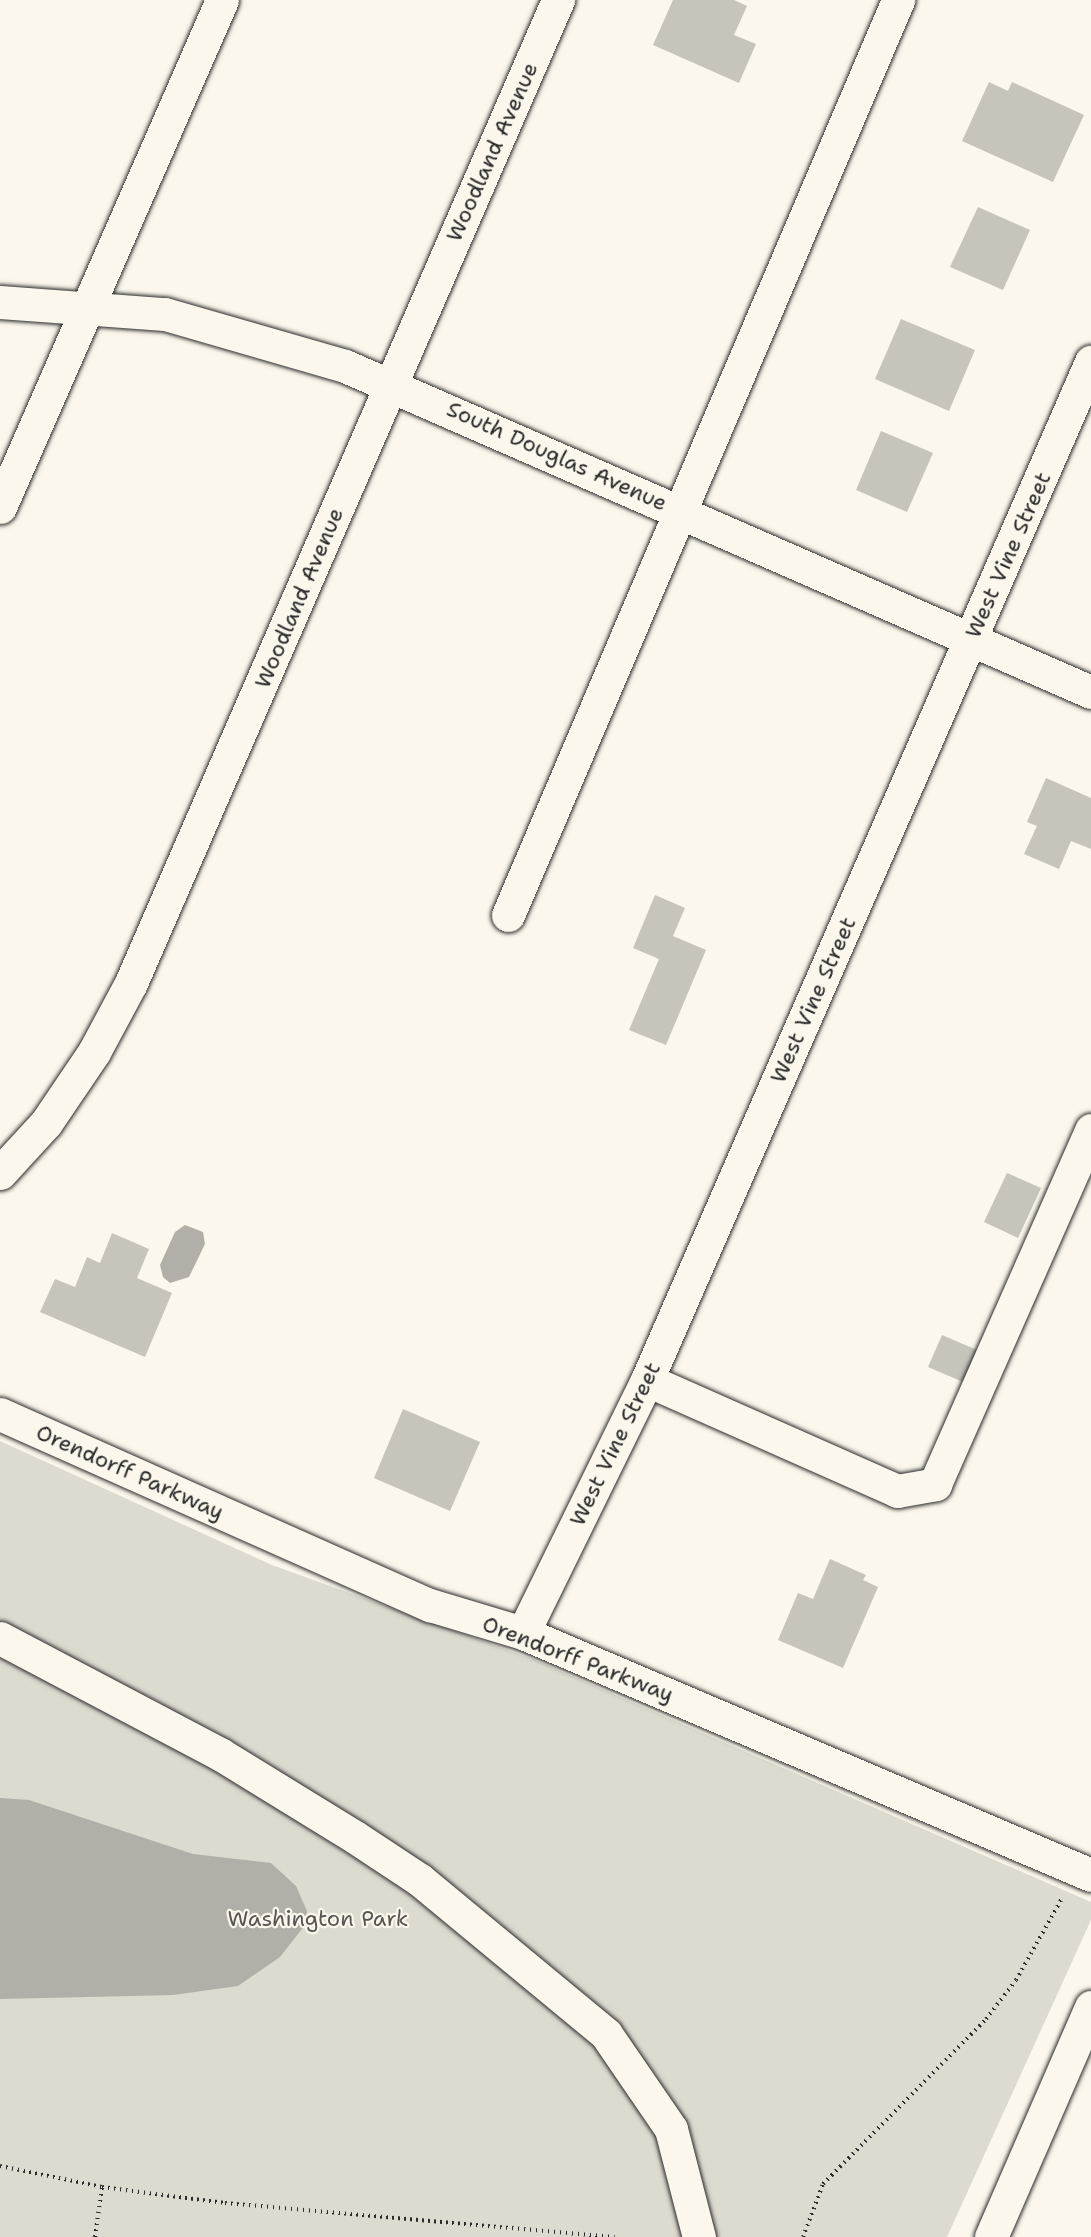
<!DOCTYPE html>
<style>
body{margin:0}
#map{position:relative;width:1091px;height:2237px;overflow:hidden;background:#fbf7ec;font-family:"Shantell Sans",sans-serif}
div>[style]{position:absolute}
.green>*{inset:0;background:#dddad0}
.water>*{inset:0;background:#b1afa7}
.building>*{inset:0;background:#c7c4bc}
.path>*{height:4px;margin-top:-2px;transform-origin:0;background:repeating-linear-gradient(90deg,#2b2b2b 0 1.5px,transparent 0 6px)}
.roads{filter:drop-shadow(0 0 2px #2b2b2b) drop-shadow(0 0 2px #2b2b2b)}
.minor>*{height:33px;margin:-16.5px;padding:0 16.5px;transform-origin:16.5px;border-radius:16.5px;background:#fbf7ec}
span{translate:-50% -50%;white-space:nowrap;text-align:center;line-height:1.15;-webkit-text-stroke:4.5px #fbf7ec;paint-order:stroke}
.street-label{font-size:22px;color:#2b2b2b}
.park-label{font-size:22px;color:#585754}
</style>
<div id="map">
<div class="green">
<i style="clip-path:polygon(0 1441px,272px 1565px,535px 1660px,1091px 1902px,1091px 1920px,947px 2237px,0 2237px)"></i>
</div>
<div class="water">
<i style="clip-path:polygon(185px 1225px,203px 1232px,205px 1244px,189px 1277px,170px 1283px,163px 1277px,160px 1265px,175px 1232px)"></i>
<i style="clip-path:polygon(0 1798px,29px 1800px,193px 1854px,271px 1863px,296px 1886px,307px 1911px,305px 1925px,280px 1957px,238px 1986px,173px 1995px,0 1999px)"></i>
</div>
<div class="building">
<i style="clip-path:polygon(673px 0,734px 0,747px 6px,734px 35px,756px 44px,739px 83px,653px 45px)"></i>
<i style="clip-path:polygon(989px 82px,1008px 91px,1012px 82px,1084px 115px,1053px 182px,962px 141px)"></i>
<i style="clip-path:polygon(978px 207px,1030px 230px,1003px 290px,950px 267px)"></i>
<i style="clip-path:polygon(901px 319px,975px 350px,949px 411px,875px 379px)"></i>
<i style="clip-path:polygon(881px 431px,933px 453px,907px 512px,856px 490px)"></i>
<i style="clip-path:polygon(1046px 778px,1091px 798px,1091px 849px,1071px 841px,1059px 869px,1024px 854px,1037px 826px,1027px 822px)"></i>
<i style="clip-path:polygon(655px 895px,685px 908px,673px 936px,706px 950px,666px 1045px,629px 1030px,659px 959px,633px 948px)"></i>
<i style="clip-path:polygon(1007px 1173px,1041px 1188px,1018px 1238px,984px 1222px)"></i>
<i style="clip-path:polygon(112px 1233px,149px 1249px,137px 1278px,172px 1293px,145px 1357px,40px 1312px,55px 1279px,75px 1287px,87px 1257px,100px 1263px)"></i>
<i style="clip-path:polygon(942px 1335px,977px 1350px,963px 1382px,928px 1367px)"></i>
<i style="clip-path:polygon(403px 1409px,480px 1442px,450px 1511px,374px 1478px)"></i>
<i style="clip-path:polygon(830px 1559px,866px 1575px,863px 1580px,878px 1587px,843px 1668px,778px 1640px,798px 1593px,813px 1599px)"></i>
</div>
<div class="path">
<i style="left:0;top:2166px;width:104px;rotate:11.6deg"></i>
<i style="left:102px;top:2187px;width:124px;rotate:7.4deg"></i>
<i style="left:225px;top:2203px;width:391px;rotate:5deg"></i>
<i style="left:95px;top:2237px;width:50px;rotate:-82deg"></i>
<i style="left:803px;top:2237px;width:57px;rotate:-69.3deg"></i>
<i style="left:823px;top:2184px;width:232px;rotate:-45.3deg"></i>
<i style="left:986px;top:2019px;width:49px;rotate:-52.4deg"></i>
<i style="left:1016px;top:1980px;width:92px;rotate:-60.6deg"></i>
</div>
<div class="roads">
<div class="minor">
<i style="left:0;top:302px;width:165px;rotate:4.2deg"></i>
<i style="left:165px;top:314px;width:187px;rotate:16.1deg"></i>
<i style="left:345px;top:366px;width:814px;rotate:23.61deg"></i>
<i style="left:0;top:507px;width:553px;rotate:-66.35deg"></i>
<i style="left:508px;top:915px;width:995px;rotate:-66.91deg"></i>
<i style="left:0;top:1173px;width:68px;rotate:-47.4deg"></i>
<i style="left:46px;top:1123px;width:86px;rotate:-55.9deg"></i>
<i style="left:94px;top:1052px;width:78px;rotate:-61.8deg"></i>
<i style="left:131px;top:983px;width:1072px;rotate:-66.52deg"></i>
<i style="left:647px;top:1380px;width:274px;rotate:23.9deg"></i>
<i style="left:897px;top:1491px;width:39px;rotate:-10deg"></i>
<i style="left:935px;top:1484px;width:387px;rotate:-66.2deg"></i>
<i style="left:0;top:1414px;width:471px;rotate:24deg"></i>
<i style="left:430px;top:1605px;width:97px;rotate:16.8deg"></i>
<i style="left:523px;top:1633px;width:617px;rotate:23.08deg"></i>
<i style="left:523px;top:1633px;width:282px;rotate:-63.9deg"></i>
<i style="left:647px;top:1380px;width:1111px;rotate:-66.44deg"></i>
<i style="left:0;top:1638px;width:249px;rotate:27.8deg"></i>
<i style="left:220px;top:1754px;width:158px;rotate:31.6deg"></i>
<i style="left:355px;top:1837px;width:78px;rotate:33.5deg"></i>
<i style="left:420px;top:1880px;width:241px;rotate:39.6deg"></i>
<i style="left:606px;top:2034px;width:115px;rotate:55.6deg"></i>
<i style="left:671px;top:2129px;width:112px;rotate:75.5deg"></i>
<i style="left:991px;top:2237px;width:251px;rotate:-66.5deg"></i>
</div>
</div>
<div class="street-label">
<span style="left:492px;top:152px;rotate:-66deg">Woodland Avenue</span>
<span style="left:557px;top:456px;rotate:24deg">South Douglas Avenue</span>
<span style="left:1008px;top:555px;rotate:-66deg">West Vine Street</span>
<span style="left:299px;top:598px;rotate:-67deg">Woodland Avenue</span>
<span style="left:813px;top:1000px;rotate:-66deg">West Vine Street</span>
<span style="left:615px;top:1444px;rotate:-64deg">West Vine Street</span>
<span style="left:130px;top:1472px;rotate:24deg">Orendorff Parkway</span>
<span style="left:578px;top:1659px;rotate:21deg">Orendorff Parkway</span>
</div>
<div class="park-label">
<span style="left:318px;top:1919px">Washington Park</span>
</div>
</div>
